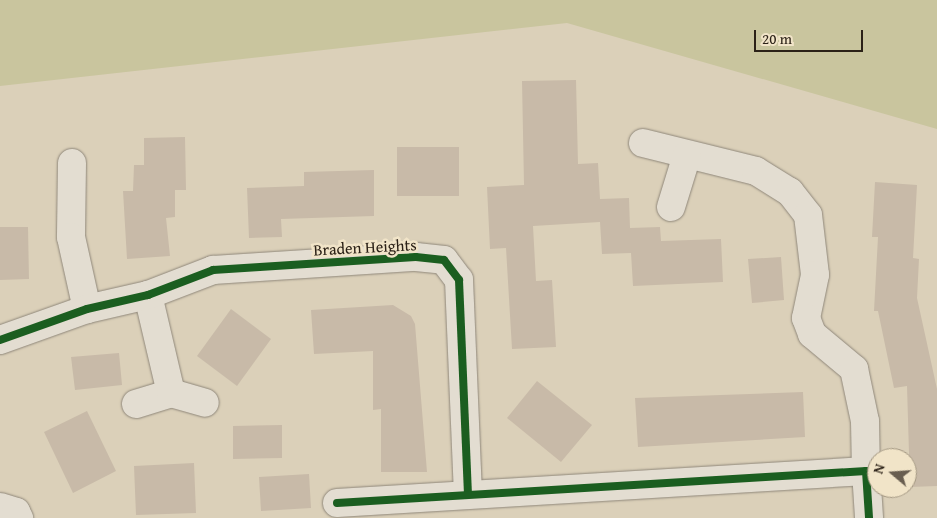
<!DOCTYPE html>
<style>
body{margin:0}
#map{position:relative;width:937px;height:518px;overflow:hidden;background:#dbd0b9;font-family:"Gentium Book Plus",serif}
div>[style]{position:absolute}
.green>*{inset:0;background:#c9c59e}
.building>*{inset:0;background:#c8baa8}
.roads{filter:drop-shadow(0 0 1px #8f877a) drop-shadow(0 0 1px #8f877a)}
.street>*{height:28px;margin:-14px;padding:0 14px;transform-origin:14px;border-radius:14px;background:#e3ddd1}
.cycleway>*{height:8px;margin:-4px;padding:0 4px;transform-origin:4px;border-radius:4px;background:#1b5e20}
span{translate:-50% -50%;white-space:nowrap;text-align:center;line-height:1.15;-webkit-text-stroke:5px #f1e4c8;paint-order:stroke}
.street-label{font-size:16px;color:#2b2117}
.north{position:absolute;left:867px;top:448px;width:50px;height:50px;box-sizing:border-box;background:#f1e4c8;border:1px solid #a29681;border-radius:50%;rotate:288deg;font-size:14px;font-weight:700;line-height:20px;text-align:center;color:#2b2117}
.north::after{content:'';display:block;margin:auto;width:18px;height:22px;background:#695e50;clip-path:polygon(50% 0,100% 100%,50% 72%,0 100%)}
.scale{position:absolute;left:754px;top:30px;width:109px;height:22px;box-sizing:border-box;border:2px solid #2b2117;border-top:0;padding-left:6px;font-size:15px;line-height:18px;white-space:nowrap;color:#2b2117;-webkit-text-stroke:4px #f1e4c8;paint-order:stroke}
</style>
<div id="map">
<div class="green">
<i style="clip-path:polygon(0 0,937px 0,937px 129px,567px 23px,0 86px)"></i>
</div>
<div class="building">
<i style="clip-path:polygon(576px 80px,578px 164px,598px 163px,600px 199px,629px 198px,630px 228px,660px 227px,661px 241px,721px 239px,723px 282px,633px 286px,631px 253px,602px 254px,600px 222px,533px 226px,536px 281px,552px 280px,556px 347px,512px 349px,506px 248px,490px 249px,487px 187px,524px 185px,522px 81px)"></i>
<i style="clip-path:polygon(185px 137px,186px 190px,175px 190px,175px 217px,166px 218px,170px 256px,127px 259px,123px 191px,133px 191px,134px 165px,144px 165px,144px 138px)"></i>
<i style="clip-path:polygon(397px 147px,459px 147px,459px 196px,397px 196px)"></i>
<i style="clip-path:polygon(374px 170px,374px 216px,281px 219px,282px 237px,249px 238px,247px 188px,304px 186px,304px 172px)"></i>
<i style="clip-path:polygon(875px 182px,917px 185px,913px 258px,919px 259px,917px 298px,937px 389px,937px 486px,910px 487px,907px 386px,894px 388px,878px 311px,874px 311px,878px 237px,872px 237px)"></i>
<i style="clip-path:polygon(0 227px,28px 227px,29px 279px,0 280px)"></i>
<i style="clip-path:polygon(781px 257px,784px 300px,752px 303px,748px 259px)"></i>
<i style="clip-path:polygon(393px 305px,411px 316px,415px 324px,427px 472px,381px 472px,381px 409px,373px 410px,373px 351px,314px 354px,311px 310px)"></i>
<i style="clip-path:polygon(231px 309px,271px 339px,237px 386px,197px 356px)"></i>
<i style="clip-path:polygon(119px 353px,122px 385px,75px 390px,71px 357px)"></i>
<i style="clip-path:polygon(537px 381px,592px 425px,561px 462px,507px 418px)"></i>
<i style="clip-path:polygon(803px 392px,805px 437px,638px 447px,635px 398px)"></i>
<i style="clip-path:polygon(87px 411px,116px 471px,73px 493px,44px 432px)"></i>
<i style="clip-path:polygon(282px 425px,282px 458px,233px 459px,233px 426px)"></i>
<i style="clip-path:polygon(194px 463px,196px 513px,136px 515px,134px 466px)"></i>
<i style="clip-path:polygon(309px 474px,311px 508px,261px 511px,259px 477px)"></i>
</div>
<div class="roads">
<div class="street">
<i style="left:643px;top:143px;width:116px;rotate:13.9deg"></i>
<i style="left:756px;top:171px;width:40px;rotate:32deg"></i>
<i style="left:790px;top:192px;width:29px;rotate:52deg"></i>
<i style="left:808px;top:215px;width:60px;rotate:83.3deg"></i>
<i style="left:815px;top:275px;width:44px;rotate:101.8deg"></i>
<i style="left:806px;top:318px;width:17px;rotate:69deg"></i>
<i style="left:812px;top:334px;width:55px;rotate:39.8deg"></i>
<i style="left:854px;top:369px;width:53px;rotate:78.1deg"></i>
<i style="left:865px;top:421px;width:50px;rotate:88.9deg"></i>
<i style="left:72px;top:163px;width:74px;rotate:90.8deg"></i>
<i style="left:71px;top:237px;width:74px;rotate:77.5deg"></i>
<i style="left:671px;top:207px;width:54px;rotate:-72.9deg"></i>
<i style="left:148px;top:295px;width:101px;rotate:76.8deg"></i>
<i style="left:0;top:340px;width:92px;rotate:-19.6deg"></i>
<i style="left:87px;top:309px;width:63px;rotate:-12.9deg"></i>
<i style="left:148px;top:295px;width:70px;rotate:-21deg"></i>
<i style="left:213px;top:270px;width:203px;rotate:-3.7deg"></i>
<i style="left:416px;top:257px;width:28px;rotate:6deg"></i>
<i style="left:444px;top:260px;width:25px;rotate:53deg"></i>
<i style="left:459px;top:280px;width:213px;rotate:87.6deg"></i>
<i style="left:136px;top:404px;width:37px;rotate:-17deg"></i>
<i style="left:171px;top:393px;width:35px;rotate:16deg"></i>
<i style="left:337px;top:503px;width:530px;rotate:-3.46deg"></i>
<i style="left:866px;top:471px;width:47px;rotate:86.3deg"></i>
<i style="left:0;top:507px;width:17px;rotate:17deg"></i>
<i style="left:16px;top:512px;width:7px;rotate:63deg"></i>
</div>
</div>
<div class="cycleway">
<i style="left:0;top:340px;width:92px;rotate:-19.6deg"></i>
<i style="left:87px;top:309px;width:63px;rotate:-12.9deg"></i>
<i style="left:148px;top:295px;width:70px;rotate:-21deg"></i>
<i style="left:213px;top:270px;width:203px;rotate:-3.7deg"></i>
<i style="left:416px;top:257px;width:28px;rotate:6deg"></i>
<i style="left:444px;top:260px;width:25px;rotate:53deg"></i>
<i style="left:459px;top:280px;width:213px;rotate:87.6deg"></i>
<i style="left:337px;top:503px;width:530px;rotate:-3.46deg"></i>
<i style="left:866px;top:471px;width:47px;rotate:86.3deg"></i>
</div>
<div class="street-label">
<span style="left:365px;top:247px;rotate:-3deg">Braden Heights</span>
</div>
<div class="north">N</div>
<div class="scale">20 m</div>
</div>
